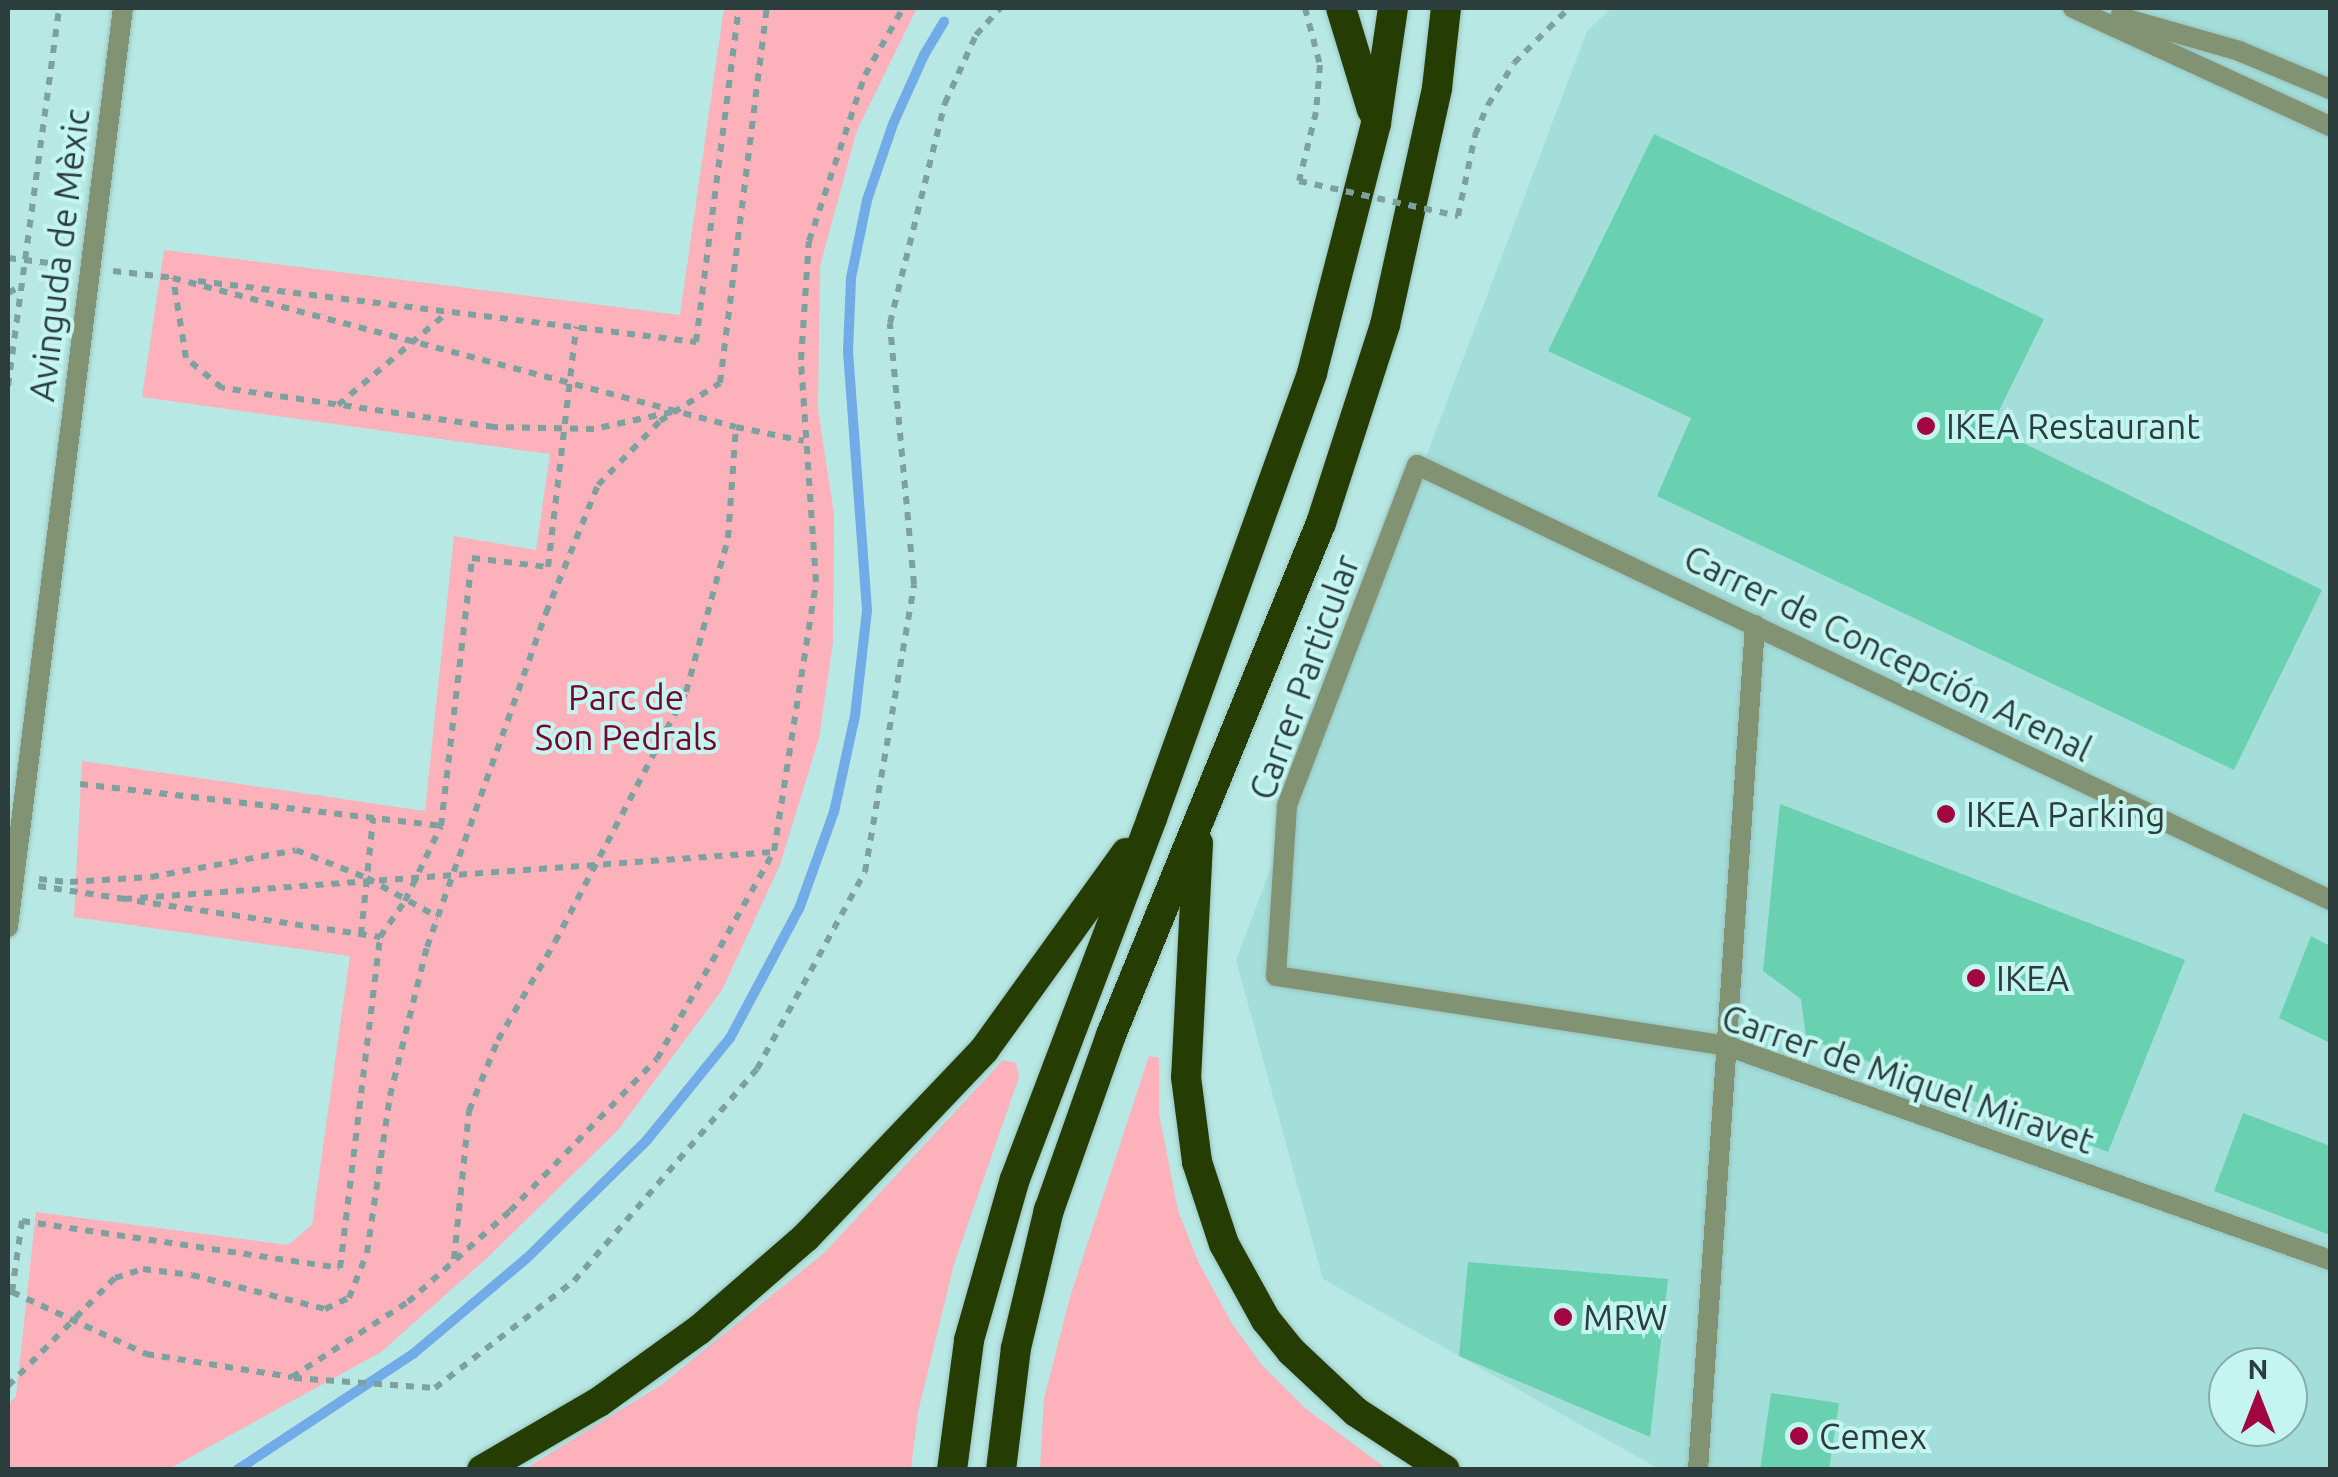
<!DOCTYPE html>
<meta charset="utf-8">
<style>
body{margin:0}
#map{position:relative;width:2338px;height:1477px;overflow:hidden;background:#b7e8e4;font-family:Ubuntu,sans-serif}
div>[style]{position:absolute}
.built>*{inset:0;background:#a3deda}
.green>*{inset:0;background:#fcb1bb}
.stream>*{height:10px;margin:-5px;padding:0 5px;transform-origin:5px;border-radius:5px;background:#71ace9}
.building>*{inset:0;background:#6ad1b0}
.path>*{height:6px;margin-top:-3px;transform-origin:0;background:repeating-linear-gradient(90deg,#7da19f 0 8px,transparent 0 16px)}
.roads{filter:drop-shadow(0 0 2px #98c3bf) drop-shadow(0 0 2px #98c3bf)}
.minor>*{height:20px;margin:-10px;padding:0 10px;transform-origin:10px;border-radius:10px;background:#829374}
.tertiary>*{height:20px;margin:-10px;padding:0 10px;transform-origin:10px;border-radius:10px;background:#829374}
.motorway>*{height:30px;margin:-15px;padding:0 15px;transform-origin:15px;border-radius:15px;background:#253d02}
.path-bridge>*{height:6px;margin-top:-3px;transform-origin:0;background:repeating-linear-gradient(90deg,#7da19f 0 8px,transparent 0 16px)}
.dots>*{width:28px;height:28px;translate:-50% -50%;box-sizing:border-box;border:5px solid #c4f5f1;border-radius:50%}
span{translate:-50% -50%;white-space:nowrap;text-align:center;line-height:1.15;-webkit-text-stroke:8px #c4f5f1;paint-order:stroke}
.street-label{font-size:35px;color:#2b3e3d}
.poi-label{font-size:35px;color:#2b3e3d}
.left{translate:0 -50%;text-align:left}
.park-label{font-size:35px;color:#74082c}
.frame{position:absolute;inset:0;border:10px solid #2b3e3d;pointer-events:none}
.north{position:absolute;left:2208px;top:1347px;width:100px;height:100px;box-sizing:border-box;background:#c4f5f1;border:2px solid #87aca9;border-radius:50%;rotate:0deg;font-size:28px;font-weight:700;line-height:40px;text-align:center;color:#2b3e3d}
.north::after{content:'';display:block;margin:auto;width:35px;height:45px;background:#a2053f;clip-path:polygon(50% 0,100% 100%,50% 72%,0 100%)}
</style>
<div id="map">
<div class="built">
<i style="clip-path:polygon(evenodd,1612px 8px,2330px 8px,2330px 1469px,1659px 1469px,1323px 1279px,1236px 960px,1587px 31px,1612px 8px,2228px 1367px,2288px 1367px,2288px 1427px,2228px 1427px,2228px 1367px)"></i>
</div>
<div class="green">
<i style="clip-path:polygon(724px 8px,917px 8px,857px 130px,820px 266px,818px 410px,834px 514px,833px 642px,819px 738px,780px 865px,722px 990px,618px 1130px,488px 1257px,381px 1352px,169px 1469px,8px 1469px,8px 1405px,16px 1396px,36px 1212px,288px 1245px,312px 1225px,350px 956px,74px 917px,82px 761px,425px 811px,454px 536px,536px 550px,550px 454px,142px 397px,164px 250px,680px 315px)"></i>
<i style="clip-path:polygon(1149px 1056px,1159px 1058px,1159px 1113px,1178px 1211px,1198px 1261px,1232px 1324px,1262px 1365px,1305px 1408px,1387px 1469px,1040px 1469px,1044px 1399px,1070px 1297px)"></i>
<i style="clip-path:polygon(1003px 1060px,1016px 1063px,1019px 1077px,954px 1264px,918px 1412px,911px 1469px,525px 1469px,661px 1385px,824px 1253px)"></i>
</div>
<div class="stream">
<i style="left:237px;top:1470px;width:211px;rotate:-33.4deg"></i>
<i style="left:413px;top:1354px;width:148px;rotate:-40.1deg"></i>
<i style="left:526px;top:1259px;width:170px;rotate:-44.5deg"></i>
<i style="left:647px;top:1140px;width:132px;rotate:-50.9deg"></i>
<i style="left:730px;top:1038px;width:146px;rotate:-61.9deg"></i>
<i style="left:799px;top:909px;width:103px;rotate:-70.2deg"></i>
<i style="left:834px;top:812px;width:98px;rotate:-77.7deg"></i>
<i style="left:855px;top:716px;width:107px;rotate:-83.5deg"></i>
<i style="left:867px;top:610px;width:260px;rotate:-94.2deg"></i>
<i style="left:848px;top:351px;width:73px;rotate:-87.6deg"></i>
<i style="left:851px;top:278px;width:80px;rotate:-78.4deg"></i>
<i style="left:867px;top:200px;width:80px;rotate:-71.1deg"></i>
<i style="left:893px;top:124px;width:76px;rotate:-65.8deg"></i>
<i style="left:924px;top:55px;width:39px;rotate:-59deg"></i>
</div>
<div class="building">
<i style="clip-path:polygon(1654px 134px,2044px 319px,1991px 427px,2322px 590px,2234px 770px,1657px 496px,1691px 418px,1548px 351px)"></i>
<i style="clip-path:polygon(1780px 804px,2185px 960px,2108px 1152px,1806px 1038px,1801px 999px,1763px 971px)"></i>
<i style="clip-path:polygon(2311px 936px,2330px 946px,2330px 1043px,2279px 1018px)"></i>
<i style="clip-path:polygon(2243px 1113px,2330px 1146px,2330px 1235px,2214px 1191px)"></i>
<i style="clip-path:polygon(1468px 1262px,1668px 1279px,1650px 1437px,1459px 1356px)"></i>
<i style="clip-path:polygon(1771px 1393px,1839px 1403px,1829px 1470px,1760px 1470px)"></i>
</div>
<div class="path">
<i style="left:8px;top:258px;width:58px;rotate:6.9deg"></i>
<i style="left:113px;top:271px;width:62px;rotate:6.4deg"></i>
<i style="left:198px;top:281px;width:502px;rotate:6.98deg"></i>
<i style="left:696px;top:342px;width:337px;rotate:-82.7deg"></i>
<i style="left:8px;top:293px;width:15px;rotate:-28deg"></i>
<i style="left:8px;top:386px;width:381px;rotate:-82.3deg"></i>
<i style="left:338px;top:405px;width:144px;rotate:-40.2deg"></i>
<i style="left:672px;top:412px;width:80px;rotate:167.7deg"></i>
<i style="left:594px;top:429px;width:100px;rotate:-178.9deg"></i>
<i style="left:494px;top:427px;width:275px;rotate:-171.8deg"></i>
<i style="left:222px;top:388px;width:47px;rotate:-140.2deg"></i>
<i style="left:186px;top:358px;width:81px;rotate:-99.2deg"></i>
<i style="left:173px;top:278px;width:582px;rotate:14.82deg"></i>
<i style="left:736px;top:427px;width:69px;rotate:11.6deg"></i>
<i style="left:80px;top:784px;width:363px;rotate:6.6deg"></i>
<i style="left:441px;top:826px;width:270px;rotate:-83.4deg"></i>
<i style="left:472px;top:558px;width:77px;rotate:6.8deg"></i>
<i style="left:548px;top:567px;width:242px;rotate:-83.3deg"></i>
<i style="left:39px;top:879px;width:31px;rotate:6deg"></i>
<i style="left:70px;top:882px;width:81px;rotate:-3.5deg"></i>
<i style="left:151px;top:877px;width:147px;rotate:-10.5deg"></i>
<i style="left:296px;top:850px;width:76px;rotate:21.5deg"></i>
<i style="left:367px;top:878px;width:81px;rotate:28.8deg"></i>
<i style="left:38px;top:886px;width:88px;rotate:8.5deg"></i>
<i style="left:124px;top:899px;width:651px;rotate:-4.14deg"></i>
<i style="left:137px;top:901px;width:246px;rotate:8.4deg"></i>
<i style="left:361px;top:935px;width:118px;rotate:-84.1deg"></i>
<i style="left:454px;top:1259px;width:149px;rotate:-84.2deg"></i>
<i style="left:469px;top:1111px;width:77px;rotate:-67.8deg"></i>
<i style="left:498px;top:1040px;width:113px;rotate:-59.8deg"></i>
<i style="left:555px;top:942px;width:282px;rotate:-62.3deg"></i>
<i style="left:686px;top:692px;width:160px;rotate:-74.7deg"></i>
<i style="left:728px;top:538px;width:111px;rotate:-85.9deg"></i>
<i style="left:8px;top:1292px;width:4px"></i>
<i style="left:12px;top:1292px;width:72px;rotate:-82deg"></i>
<i style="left:22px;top:1221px;width:321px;rotate:8.4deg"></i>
<i style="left:340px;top:1268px;width:333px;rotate:-83.1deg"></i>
<i style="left:380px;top:937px;width:44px;rotate:-55.2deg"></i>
<i style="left:405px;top:901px;width:83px;rotate:-64.4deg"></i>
<i style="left:12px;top:1292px;width:148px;rotate:24.8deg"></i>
<i style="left:146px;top:1354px;width:148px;rotate:9deg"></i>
<i style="left:292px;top:1377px;width:138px;rotate:-32.9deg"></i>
<i style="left:408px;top:1302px;width:137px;rotate:-41.7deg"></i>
<i style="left:510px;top:1211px;width:211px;rotate:-46deg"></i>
<i style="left:657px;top:1059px;width:239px;rotate:-60.6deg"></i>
<i style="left:774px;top:851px;width:272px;rotate:-81.1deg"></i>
<i style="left:816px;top:582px;width:223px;rotate:-93.9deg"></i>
<i style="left:801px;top:360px;width:119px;rotate:-86.2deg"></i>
<i style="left:809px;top:241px;width:175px;rotate:-71.4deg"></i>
<i style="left:865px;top:75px;width:77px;rotate:-60.4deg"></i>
<i style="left:294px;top:1378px;width:141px;rotate:4.1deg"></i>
<i style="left:435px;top:1388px;width:175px;rotate:-37.6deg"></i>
<i style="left:574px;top:1281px;width:280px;rotate:-49.2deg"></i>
<i style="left:757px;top:1069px;width:225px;rotate:-61.3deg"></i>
<i style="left:865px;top:872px;width:292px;rotate:-80.3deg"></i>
<i style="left:914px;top:584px;width:262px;rotate:-95.3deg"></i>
<i style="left:890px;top:323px;width:227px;rotate:-76deg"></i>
<i style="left:945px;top:103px;width:75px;rotate:-65.5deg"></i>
<i style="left:976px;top:35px;width:36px;rotate:-48deg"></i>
<i style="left:8px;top:1386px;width:152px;rotate:-45.3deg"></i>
<i style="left:115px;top:1278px;width:29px;rotate:-18deg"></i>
<i style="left:143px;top:1269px;width:49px;rotate:7deg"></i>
<i style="left:192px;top:1275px;width:137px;rotate:14.3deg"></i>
<i style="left:325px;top:1309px;width:26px;rotate:-25deg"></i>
<i style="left:349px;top:1298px;width:48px;rotate:-68.2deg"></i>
<i style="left:367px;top:1253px;width:159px;rotate:-81.7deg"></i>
<i style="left:390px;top:1096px;width:154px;rotate:-76.1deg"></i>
<i style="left:427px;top:947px;width:355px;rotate:-70.4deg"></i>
<i style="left:546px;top:613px;width:138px;rotate:-67.9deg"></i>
<i style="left:598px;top:485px;width:89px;rotate:-45.9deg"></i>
<i style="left:660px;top:421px;width:71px;rotate:-32.3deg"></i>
<i style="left:720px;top:383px;width:378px;rotate:-82.9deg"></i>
</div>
<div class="roads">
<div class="minor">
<i style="left:2330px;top:900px;width:1011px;rotate:-154.52deg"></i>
<i style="left:1417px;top:465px;width:365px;rotate:110.9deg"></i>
<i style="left:1287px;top:806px;width:170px;rotate:93.7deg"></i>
<i style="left:1276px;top:976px;width:456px;rotate:8.8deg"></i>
<i style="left:1727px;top:1046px;width:640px;rotate:19.54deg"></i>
<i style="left:1698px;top:1470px;width:847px;rotate:-86.14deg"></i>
</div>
<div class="tertiary">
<i style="left:2073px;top:8px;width:283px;rotate:24.7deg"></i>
<i style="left:2120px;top:17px;width:124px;rotate:15.9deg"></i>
<i style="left:2239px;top:51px;width:99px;rotate:22.7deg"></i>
<i style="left:8px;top:927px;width:926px;rotate:-82.87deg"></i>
</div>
<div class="motorway">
<i style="left:1341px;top:8px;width:107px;rotate:73.1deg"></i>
<i style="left:1198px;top:843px;width:234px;rotate:92.9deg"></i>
<i style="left:1186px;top:1077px;width:86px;rotate:82.6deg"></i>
<i style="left:1197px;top:1162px;width:86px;rotate:71.8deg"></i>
<i style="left:1224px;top:1244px;width:87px;rotate:61.1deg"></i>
<i style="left:1266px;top:1320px;width:40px;rotate:51deg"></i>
<i style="left:1291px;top:1351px;width:89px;rotate:43.2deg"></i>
<i style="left:1356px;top:1412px;width:106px;rotate:33.1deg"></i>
<i style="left:482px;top:1470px;width:135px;rotate:-30.2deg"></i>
<i style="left:599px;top:1402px;width:123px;rotate:-35.8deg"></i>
<i style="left:699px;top:1330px;width:142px;rotate:-41deg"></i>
<i style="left:806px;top:1237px;width:258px;rotate:-46.4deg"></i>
<i style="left:984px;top:1050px;width:243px;rotate:-54.2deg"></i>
<i style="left:952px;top:1470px;width:131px;rotate:-82.5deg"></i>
<i style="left:969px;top:1340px;width:167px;rotate:-74.1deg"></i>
<i style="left:1015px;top:1179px;width:386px;rotate:-69.2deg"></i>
<i style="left:1152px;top:818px;width:473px;rotate:-70.2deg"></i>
<i style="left:1312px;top:373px;width:258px;rotate:-75.6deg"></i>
<i style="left:1376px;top:123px;width:116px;rotate:-81.6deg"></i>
<i style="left:1001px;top:1470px;width:123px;rotate:-83deg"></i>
<i style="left:1016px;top:1348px;width:142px;rotate:-76.6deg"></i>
<i style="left:1049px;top:1210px;width:186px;rotate:-70.5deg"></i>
<i style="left:1111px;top:1035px;width:553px;rotate:-67.7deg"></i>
<i style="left:1321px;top:523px;width:208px;rotate:-72.1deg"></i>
<i style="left:1385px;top:325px;width:243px;rotate:-77.6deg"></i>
<i style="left:1437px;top:88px;width:81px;rotate:-83.6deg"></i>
</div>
</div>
<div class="path-bridge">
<i style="left:1305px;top:8px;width:59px;rotate:75.3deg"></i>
<i style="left:1320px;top:65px;width:47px;rotate:94.9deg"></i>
<i style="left:1316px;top:112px;width:71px;rotate:103.8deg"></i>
<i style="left:1299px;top:181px;width:163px;rotate:12.4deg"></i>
<i style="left:1458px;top:216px;width:83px;rotate:-78.1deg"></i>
<i style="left:1475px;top:135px;width:33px;rotate:-67deg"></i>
<i style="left:1488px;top:105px;width:49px;rotate:-58.2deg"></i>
<i style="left:1514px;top:63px;width:78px;rotate:-45deg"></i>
</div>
<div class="dots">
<i style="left:1926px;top:426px;background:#a2053f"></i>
<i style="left:1946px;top:814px;background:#a2053f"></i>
<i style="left:1976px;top:978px;background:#a2053f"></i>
<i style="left:1563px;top:1317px;background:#a2053f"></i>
<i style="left:1799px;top:1436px;background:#a2053f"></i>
</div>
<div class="street-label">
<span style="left:59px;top:255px;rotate:-83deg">Avinguda de Mèxic</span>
<span style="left:1888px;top:653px;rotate:26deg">Carrer de Concepción Arenal</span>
<span style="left:1304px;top:677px;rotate:-70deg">Carrer Particular</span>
<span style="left:1908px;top:1079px;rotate:19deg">Carrer de Miquel Miravet</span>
</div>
<div class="poi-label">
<span class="left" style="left:1946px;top:426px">IKEA Restaurant</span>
<span class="left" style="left:1966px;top:814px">IKEA Parking</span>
<span class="left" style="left:1996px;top:978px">IKEA</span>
<span class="left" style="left:1583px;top:1317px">MRW</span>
<span class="left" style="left:1819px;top:1436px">Cemex</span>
</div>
<div class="park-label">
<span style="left:626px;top:717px">Parc de<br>Son Pedrals</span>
</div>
<div class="frame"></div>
<div class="north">N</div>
</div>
